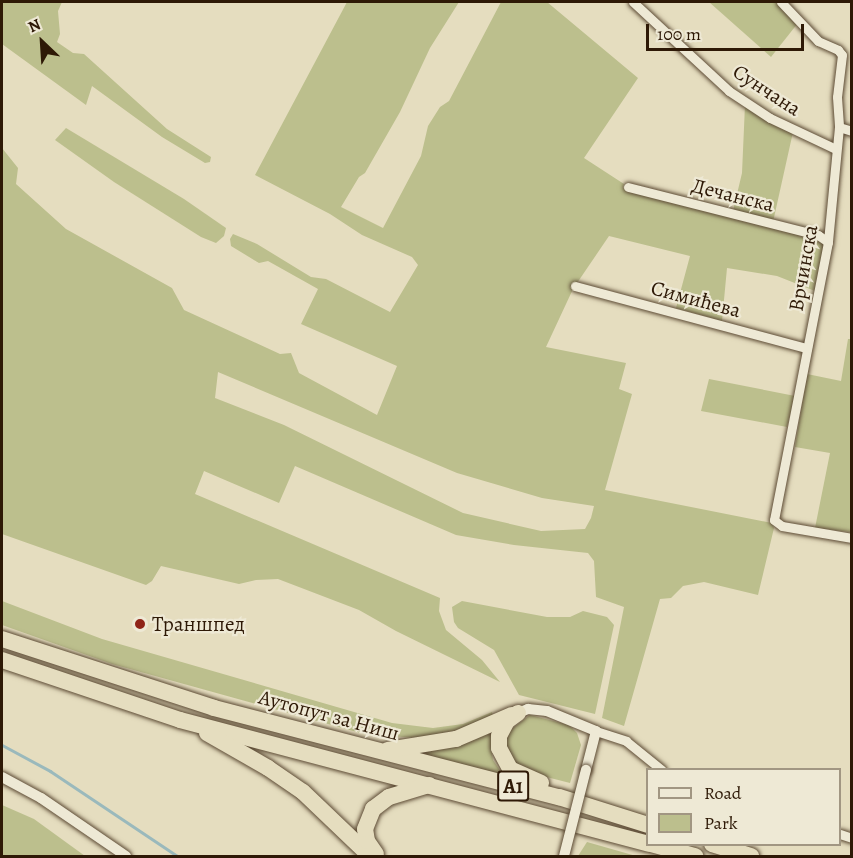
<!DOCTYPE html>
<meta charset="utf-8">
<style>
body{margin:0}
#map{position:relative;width:853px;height:858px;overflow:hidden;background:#e5ddbf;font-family:Alegreya,serif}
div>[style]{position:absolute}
.green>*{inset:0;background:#bcbf8d}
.stream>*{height:3px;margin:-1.5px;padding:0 1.5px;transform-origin:1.5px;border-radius:1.5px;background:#9ab9bc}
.roads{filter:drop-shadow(0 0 2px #5c4a34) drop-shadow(0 0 2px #5c4a34)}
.minor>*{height:9px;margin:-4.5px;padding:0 4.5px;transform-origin:4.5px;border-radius:4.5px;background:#eee9d5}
.tertiary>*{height:10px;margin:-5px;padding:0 5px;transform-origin:5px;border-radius:5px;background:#eee9d5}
.motorway>*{height:16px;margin:-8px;padding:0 8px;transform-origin:8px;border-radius:8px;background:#e5ddbf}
.bridges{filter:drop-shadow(0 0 2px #5c4a34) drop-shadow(0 0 2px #5c4a34)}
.tertiary-bridge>*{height:10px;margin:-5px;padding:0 5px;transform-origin:5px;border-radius:5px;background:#eee9d5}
.dots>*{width:16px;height:16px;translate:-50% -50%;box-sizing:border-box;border:3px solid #eee9d5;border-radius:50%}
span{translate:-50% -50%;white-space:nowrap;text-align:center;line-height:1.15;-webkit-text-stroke:4.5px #eee9d5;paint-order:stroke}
.shield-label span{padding:2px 4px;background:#eee9d5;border:2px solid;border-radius:4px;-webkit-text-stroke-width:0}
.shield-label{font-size:20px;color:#2e1906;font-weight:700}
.street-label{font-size:21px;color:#2e1906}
.poi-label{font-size:21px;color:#2e1906}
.left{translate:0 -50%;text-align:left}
.frame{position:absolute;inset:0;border:3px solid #2e1906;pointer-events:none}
.legend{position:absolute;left:646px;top:768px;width:195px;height:78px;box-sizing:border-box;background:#eee9d5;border:2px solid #a19682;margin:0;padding:8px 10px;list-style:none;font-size:18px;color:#2e1906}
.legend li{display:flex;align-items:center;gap:12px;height:30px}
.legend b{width:30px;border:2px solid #a19682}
.north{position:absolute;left:12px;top:12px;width:60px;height:60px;-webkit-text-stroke:4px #eee9d5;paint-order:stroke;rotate:335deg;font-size:16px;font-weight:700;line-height:24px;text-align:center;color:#2e1906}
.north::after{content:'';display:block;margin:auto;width:21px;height:27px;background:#2e1906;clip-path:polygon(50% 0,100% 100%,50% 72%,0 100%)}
.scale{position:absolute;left:646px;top:24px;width:158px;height:27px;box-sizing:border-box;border:3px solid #2e1906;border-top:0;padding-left:8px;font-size:18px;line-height:21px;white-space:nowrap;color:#2e1906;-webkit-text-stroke:4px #eee9d5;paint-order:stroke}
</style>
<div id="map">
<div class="green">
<i style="clip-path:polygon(2px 2px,62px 2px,58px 11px,60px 34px,57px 42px,73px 53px,84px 54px,167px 129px,211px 157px,210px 162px,205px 163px,162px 137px,92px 86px,86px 105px,2px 44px)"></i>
<i style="clip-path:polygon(evenodd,347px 2px,459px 2px,430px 48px,400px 112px,365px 173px,359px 177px,341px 207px,383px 228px,421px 156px,428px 126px,440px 107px,449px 101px,501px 2px,547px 2px,638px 78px,584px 158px,624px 184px,623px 188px,816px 237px,825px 243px,815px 291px,777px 276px,727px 268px,722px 321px,676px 308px,690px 256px,609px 236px,573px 289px,546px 347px,626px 363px,619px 389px,632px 394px,605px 490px,772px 523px,774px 528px,758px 595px,704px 582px,683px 586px,671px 598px,660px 599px,624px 726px,602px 718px,624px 607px,596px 597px,594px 561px,588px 553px,514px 545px,456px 535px,295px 466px,279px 503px,204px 471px,195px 494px,440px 598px,439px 611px,446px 630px,482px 660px,500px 682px,396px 631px,359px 610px,278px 579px,256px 580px,239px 584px,161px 566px,152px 581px,146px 585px,2px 534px,2px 148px,18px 168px,16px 184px,66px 229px,172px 288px,184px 310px,280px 354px,291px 353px,299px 373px,377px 415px,397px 366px,301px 324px,318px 289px,268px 261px,259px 263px,231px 246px,230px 239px,233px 234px,257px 244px,311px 277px,326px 279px,390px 312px,418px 265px,412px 257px,362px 235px,330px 214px,255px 175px,347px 2px,218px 372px,457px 473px,542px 498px,594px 506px,591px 518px,585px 529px,541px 531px,463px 513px,284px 425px,215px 398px,218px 372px)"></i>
<i style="clip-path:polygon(709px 2px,777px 2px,798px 23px,771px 57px)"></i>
<i style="clip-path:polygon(745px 105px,793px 132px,773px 222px,733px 211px,742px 173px)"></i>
<i style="clip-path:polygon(66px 128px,184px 199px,226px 228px,224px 236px,216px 243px,201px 237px,114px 182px,55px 140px)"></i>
<i style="clip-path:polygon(848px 339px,851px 339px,851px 532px,815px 528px,830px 453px,795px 447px,807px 374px,841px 381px)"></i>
<i style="clip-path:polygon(709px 379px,795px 396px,787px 427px,701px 411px)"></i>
<i style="clip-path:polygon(2px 601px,102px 639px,392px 723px,433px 728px,463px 724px,492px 712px,493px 715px,469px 728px,417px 738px,364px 734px,112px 664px,2px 625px)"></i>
<i style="clip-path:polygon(462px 601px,547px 617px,570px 617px,583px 611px,607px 617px,614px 625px,595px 714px,519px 695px,494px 650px,458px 628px,454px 622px,452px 607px)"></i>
<i style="clip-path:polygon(530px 715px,569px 725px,577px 733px,581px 745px,570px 783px,527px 772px,517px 766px,507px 748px,506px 739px,509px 731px)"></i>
<i style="clip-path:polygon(500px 723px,491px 748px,493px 760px,503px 775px,426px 755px,426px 752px)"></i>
<i style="clip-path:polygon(2px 805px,34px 819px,85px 856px,2px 856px)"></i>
<i style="clip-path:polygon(587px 842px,636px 856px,578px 856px)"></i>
</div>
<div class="stream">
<i style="left:2px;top:745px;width:55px;rotate:28.4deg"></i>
<i style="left:50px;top:771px;width:153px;rotate:33.8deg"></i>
</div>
<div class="roads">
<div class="minor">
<i style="left:633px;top:2px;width:131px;rotate:42.8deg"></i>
<i style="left:729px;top:91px;width:49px;rotate:33.4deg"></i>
<i style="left:770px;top:118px;width:73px;rotate:25.2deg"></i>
<i style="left:781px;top:2px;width:54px;rotate:46.5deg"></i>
<i style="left:818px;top:41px;width:22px;rotate:24deg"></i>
<i style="left:838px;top:50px;width:6px;rotate:51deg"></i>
<i style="left:842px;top:55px;width:42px;rotate:96.8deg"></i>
<i style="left:837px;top:97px;width:30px;rotate:86deg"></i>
<i style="left:839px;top:127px;width:116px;rotate:95.5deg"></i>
<i style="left:828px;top:242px;width:283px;rotate:101deg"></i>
<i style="left:774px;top:520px;width:10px;rotate:37deg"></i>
<i style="left:782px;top:526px;width:71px;rotate:9.7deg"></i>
<i style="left:839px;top:127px;width:14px;rotate:17deg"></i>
<i style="left:628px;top:187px;width:196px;rotate:14.2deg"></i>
<i style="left:818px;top:235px;width:12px;rotate:35deg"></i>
<i style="left:575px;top:286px;width:240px;rotate:15deg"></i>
<i style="left:596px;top:731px;width:32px;rotate:18deg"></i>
<i style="left:626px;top:741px;width:46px;rotate:38.9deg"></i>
<i style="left:840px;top:834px;width:13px;rotate:18deg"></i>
</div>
<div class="tertiary">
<i style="left:518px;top:713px;width:11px;rotate:-22deg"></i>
<i style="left:528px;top:709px;width:19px;rotate:6deg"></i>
<i style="left:547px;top:711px;width:53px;rotate:22.2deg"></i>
<i style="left:596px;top:731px;width:40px;rotate:104.4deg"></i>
<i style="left:2px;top:777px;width:44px;rotate:28.3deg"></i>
<i style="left:41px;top:798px;width:103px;rotate:34.3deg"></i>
</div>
<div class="motorway">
<i style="left:2px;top:639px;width:223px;rotate:18deg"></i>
<i style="left:214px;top:708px;width:356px;rotate:14.5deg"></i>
<i style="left:559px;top:797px;width:93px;rotate:17.5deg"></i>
<i style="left:2px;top:660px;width:188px;rotate:18.6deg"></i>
<i style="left:180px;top:720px;width:484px;rotate:14.8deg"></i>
<i style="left:518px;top:713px;width:14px;rotate:144deg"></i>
<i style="left:507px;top:721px;width:17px;rotate:118deg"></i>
<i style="left:499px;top:736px;width:12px;rotate:90deg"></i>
<i style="left:499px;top:748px;width:24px;rotate:62deg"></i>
<i style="left:510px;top:769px;width:34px;rotate:24deg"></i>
<i style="left:207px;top:733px;width:70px;rotate:29.8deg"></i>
<i style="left:268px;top:768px;width:42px;rotate:34.4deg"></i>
<i style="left:303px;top:792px;width:93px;rotate:43.7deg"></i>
<i style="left:388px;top:750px;width:69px;rotate:-9.2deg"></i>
<i style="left:456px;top:739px;width:61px;rotate:-23.2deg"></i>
<i style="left:651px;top:844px;width:46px;rotate:15.3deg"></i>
<i style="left:712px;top:844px;width:41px;rotate:17.1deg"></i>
<i style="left:376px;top:854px;width:16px;rotate:-125deg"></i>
<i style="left:367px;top:841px;width:12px;rotate:-99deg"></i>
<i style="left:365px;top:829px;width:22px;rotate:-68deg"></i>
<i style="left:373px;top:809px;width:20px;rotate:-37deg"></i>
<i style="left:389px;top:797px;width:42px;rotate:-16.7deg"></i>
</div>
</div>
<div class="bridges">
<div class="tertiary-bridge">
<i style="left:564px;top:856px;width:89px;rotate:-75.7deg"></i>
</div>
</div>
<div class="dots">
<i style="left:140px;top:624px;background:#8f2418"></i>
</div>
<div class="shield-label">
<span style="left:513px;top:786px">A1</span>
</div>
<div class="street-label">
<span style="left:767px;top:90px;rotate:33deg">Сунчана</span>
<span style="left:733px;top:195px;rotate:14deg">Дечанска</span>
<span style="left:803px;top:268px;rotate:-80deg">Врчинска</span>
<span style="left:696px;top:299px;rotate:15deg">Симићева</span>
<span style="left:329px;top:715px;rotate:15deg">Аутопут за Ниш</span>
</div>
<div class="poi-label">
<span class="left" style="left:152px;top:624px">Траншпед</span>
</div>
<div class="frame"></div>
<ul class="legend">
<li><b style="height:8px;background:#eee9d5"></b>Road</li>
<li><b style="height:16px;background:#bcbf8d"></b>Park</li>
</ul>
<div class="north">N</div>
<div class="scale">100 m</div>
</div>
